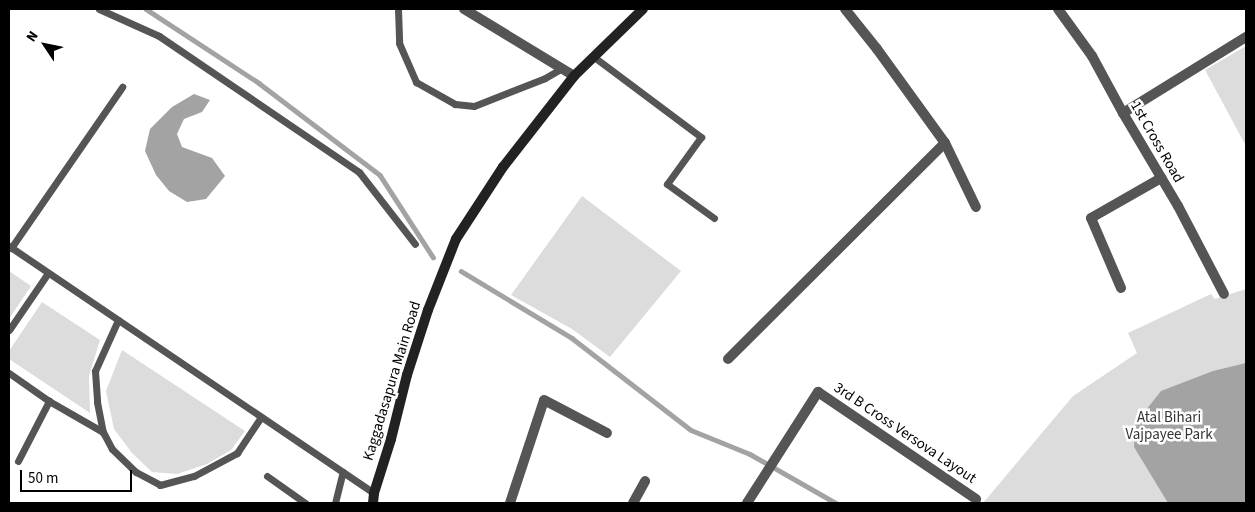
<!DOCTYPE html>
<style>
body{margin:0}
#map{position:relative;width:1255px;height:512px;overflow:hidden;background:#fff;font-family:"Source Sans 3",sans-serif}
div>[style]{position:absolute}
.green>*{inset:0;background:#dcdcdc}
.water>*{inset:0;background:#a3a3a3}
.stream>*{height:4.5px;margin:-2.25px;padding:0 2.25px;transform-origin:2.25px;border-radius:2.25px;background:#a3a3a3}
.lane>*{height:7px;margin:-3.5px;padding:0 3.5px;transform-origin:3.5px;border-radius:3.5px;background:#555}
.street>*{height:10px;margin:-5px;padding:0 5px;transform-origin:5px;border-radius:5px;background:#555}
.secondary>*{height:10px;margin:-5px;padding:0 5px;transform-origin:5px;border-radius:5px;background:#222}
span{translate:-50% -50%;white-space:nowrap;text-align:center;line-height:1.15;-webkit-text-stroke:5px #fff;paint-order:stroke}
.street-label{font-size:15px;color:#000}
.park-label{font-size:15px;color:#333}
.frame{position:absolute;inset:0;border:10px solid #000;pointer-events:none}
.north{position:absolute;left:20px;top:20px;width:50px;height:50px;-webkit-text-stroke:4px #fff;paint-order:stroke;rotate:304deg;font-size:14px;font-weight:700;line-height:20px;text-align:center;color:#000}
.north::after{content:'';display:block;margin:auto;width:18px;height:22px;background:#000;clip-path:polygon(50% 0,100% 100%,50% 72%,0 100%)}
.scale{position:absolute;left:20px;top:470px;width:112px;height:22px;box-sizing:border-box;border:2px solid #000;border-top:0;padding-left:6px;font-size:15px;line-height:18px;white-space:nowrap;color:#000;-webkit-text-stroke:4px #fff;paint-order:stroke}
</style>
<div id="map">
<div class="green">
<i style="clip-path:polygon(1246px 46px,1246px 146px,1205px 70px)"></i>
<i style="clip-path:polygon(582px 196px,681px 271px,610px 357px,572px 329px,511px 295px)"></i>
<i style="clip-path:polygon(9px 271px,31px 286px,9px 319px)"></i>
<i style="clip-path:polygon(1246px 289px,1246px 503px,983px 503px,1073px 396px,1137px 353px,1128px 333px,1211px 294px,1215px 299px)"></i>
<i style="clip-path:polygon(42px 302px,100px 340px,89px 376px,90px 413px,9px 359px,9px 351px)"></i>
<i style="clip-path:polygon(122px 350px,245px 431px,231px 450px,207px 464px,177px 474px,152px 472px,132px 453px,114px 429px,106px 391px)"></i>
</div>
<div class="water">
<i style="clip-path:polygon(194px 94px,210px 100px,202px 112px,184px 119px,177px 134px,182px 147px,212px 158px,225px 176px,206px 199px,187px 202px,169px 191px,156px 175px,145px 151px,150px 129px,172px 107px)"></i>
<i style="clip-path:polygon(1246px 363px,1246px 503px,1168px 503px,1134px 447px,1135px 424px,1161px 391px,1213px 371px)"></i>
</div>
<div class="stream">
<i style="left:146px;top:9px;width:135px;rotate:33.2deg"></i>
<i style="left:259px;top:83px;width:152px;rotate:37.2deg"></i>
<i style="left:380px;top:175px;width:98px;rotate:57.1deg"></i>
<i style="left:461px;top:271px;width:130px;rotate:31.1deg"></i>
<i style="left:572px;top:338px;width:150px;rotate:37.7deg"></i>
<i style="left:691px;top:430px;width:64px;rotate:22.1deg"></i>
<i style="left:750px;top:454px;width:99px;rotate:29.7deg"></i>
</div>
<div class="lane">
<i style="left:99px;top:9px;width:66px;rotate:24.2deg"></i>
<i style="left:159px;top:36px;width:242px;rotate:34.2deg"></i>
<i style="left:359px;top:172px;width:91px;rotate:52.1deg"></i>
<i style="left:398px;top:9px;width:34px;rotate:88deg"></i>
<i style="left:399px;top:43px;width:43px;rotate:66.4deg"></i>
<i style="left:416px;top:82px;width:45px;rotate:29.4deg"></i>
<i style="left:455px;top:104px;width:19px;rotate:6deg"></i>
<i style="left:474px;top:106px;width:76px;rotate:-21.5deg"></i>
<i style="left:545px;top:78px;width:20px;rotate:-30deg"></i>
<i style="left:594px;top:57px;width:134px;rotate:36.8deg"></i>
<i style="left:701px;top:137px;width:58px;rotate:125.9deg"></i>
<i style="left:667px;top:184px;width:58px;rotate:35.9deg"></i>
<i style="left:9px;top:246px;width:441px;rotate:34.1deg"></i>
<i style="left:11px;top:248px;width:196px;rotate:-55.4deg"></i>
<i style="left:118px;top:320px;width:56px;rotate:114.3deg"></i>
<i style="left:95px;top:371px;width:31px;rotate:86deg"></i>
<i style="left:97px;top:402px;width:31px;rotate:79deg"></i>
<i style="left:103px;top:432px;width:19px;rotate:62deg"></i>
<i style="left:112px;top:449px;width:33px;rotate:44deg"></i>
<i style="left:136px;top:472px;width:27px;rotate:28deg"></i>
<i style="left:160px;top:485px;width:35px;rotate:-15deg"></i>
<i style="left:194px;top:476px;width:49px;rotate:-28.1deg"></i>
<i style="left:237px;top:453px;width:43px;rotate:-56.3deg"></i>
<i style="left:9px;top:330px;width:69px;rotate:-55.6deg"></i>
<i style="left:9px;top:373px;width:49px;rotate:35deg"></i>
<i style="left:49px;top:401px;width:62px;rotate:29.9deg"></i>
<i style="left:18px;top:461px;width:68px;rotate:-62.7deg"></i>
<i style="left:267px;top:476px;width:47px;rotate:35.4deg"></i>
<i style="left:335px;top:503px;width:32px;rotate:-76deg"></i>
</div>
<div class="street">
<i style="left:464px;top:9px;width:129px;rotate:31.3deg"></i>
<i style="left:1058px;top:9px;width:58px;rotate:54.1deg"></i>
<i style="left:1092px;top:56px;width:65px;rotate:61.5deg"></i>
<i style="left:1123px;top:113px;width:108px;rotate:59.4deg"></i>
<i style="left:1178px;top:206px;width:99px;rotate:62.4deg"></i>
<i style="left:1123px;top:113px;width:145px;rotate:-31.7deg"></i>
<i style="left:945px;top:143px;width:71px;rotate:64.2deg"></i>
<i style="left:1121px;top:288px;width:76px;rotate:-113.2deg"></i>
<i style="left:1091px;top:218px;width:81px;rotate:-29.7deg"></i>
<i style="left:728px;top:359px;width:306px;rotate:-44.9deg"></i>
<i style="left:945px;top:143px;width:116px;rotate:-125.9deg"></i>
<i style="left:877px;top:49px;width:51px;rotate:-128.7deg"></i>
<i style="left:510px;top:503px;width:108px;rotate:-71.7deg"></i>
<i style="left:544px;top:400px;width:71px;rotate:27.6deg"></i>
<i style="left:633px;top:503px;width:25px;rotate:-61deg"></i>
<i style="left:747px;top:503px;width:132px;rotate:-57.4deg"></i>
<i style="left:818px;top:392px;width:191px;rotate:34.1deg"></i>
</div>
<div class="secondary">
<i style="left:373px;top:503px;width:10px;rotate:-84deg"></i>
<i style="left:374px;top:493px;width:57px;rotate:-72.5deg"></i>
<i style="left:391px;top:439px;width:66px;rotate:-76deg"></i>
<i style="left:407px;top:375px;width:68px;rotate:-72.1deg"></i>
<i style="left:428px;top:310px;width:76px;rotate:-68.5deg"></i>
<i style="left:456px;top:239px;width:86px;rotate:-56.9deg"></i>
<i style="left:503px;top:167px;width:115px;rotate:-52deg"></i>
<i style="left:574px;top:76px;width:96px;rotate:-44.2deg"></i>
</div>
<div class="street-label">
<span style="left:1157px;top:142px;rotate:60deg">1st Cross Road</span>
<span style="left:392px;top:381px;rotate:-73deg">Kaggadasapura Main Road</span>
<span style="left:905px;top:433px;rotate:34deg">3rd B Cross Versova Layout</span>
</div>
<div class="park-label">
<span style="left:1169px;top:426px">Atal Bihari<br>Vajpayee Park</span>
</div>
<div class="frame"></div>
<div class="north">N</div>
<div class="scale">50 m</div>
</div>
